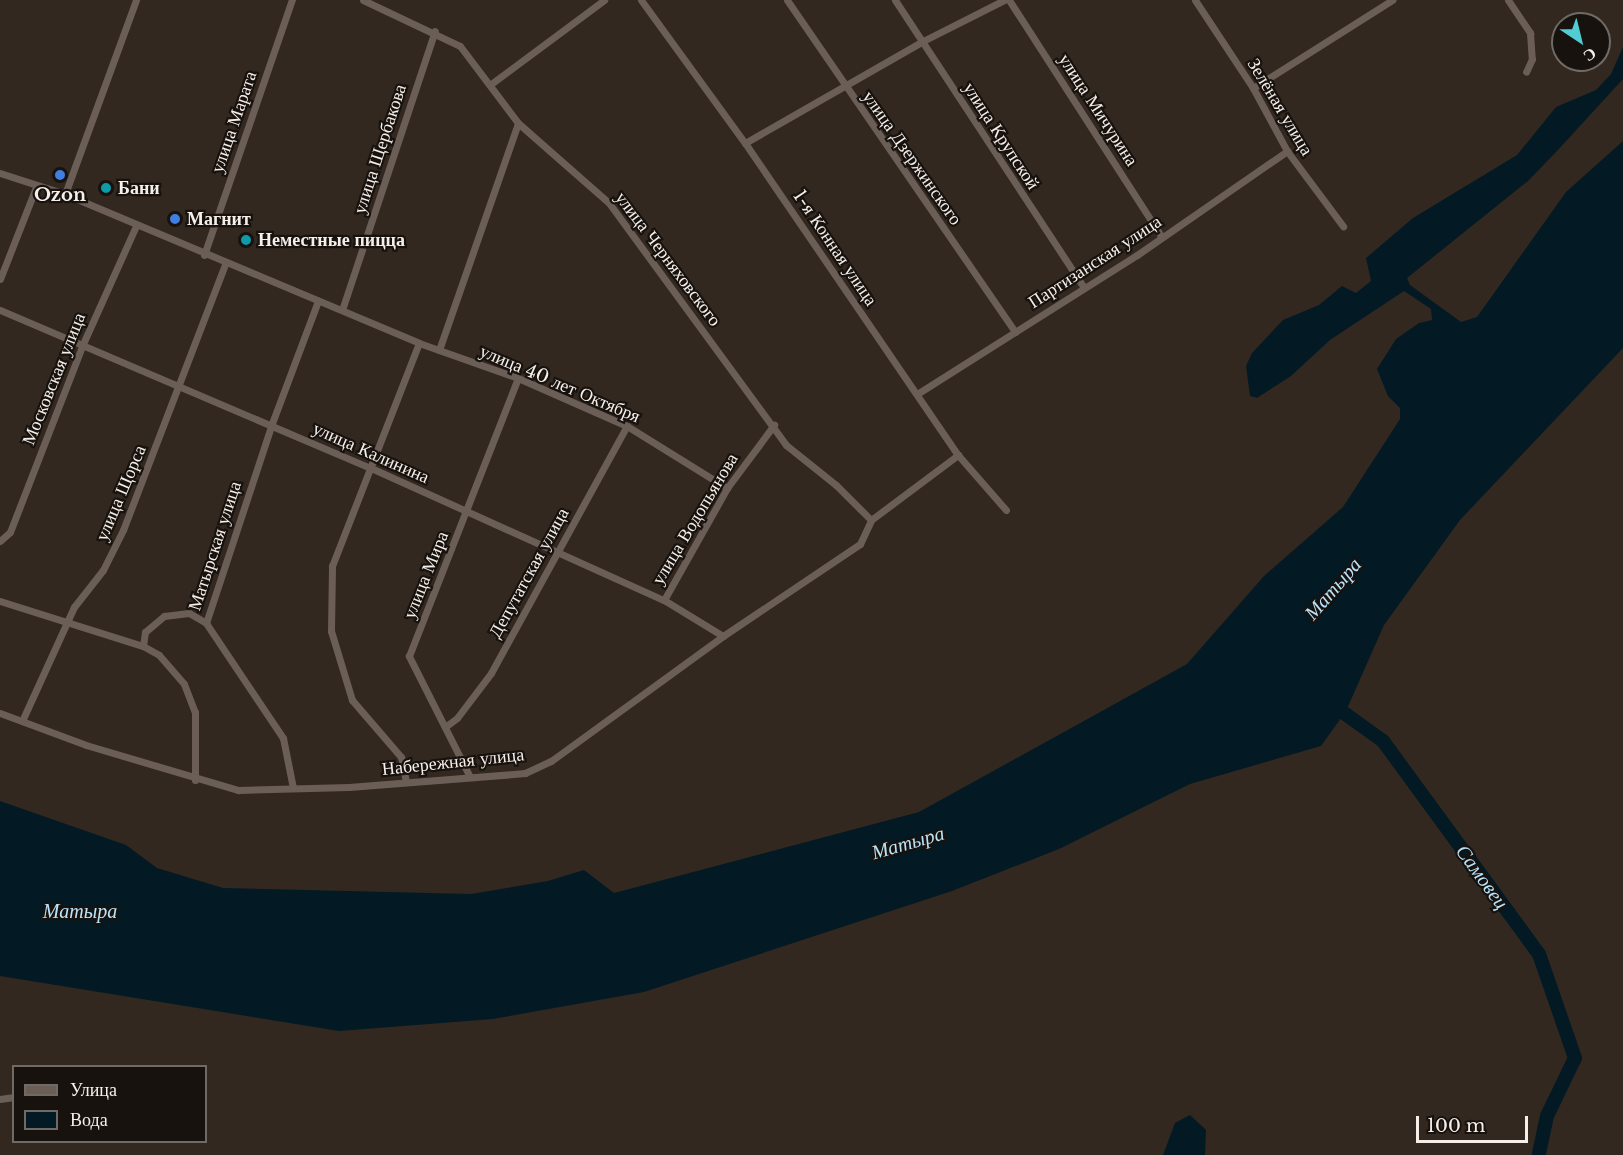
<!DOCTYPE html>
<meta charset="utf-8">
<style>
body{margin:0}
#map{position:relative;width:1623px;height:1155px;overflow:hidden;background:#322820;font-family:"Libre Baskerville",serif}
div>[style]{position:absolute}
.water>*{inset:0;background:#031a24}
.river>*{height:14px;margin:-7px;padding:0 7px;transform-origin:7px;border-radius:7px;background:#031a24}
.minor>*{height:7px;margin:-3.5px;padding:0 3.5px;transform-origin:3.5px;border-radius:3.5px;background:#6b5e56}
.dots>*{width:16px;height:16px;translate:-50% -50%;box-sizing:border-box;border:3px solid #17120e;border-radius:50%}
span{translate:-50% -50%;white-space:nowrap;text-align:center;line-height:1.15;-webkit-text-stroke:4.5px #17120e;paint-order:stroke}
.street-label{font-size:18px;color:#f6eee9}
.poi-label{font-size:18px;color:#f6eee9;font-weight:700}
.left{translate:0 -50%;text-align:left}
.water-label{font-size:20px;color:#b9e4fa;font-style:italic}
.legend{position:absolute;left:12px;top:1065px;width:195px;height:78px;box-sizing:border-box;background:#17120e;border:2px solid #706a66;margin:0;padding:8px 10px;list-style:none;font-size:18px;color:#f6eee9}
.legend li{display:flex;align-items:center;gap:12px;height:30px}
.legend b{width:30px;border:2px solid #706a66}
.north{position:absolute;left:1551px;top:12px;width:60px;height:60px;box-sizing:border-box;background:#17120e;border:2px solid #706a66;border-radius:50%;rotate:145deg;font-size:16px;font-weight:700;line-height:24px;text-align:center;color:#f6eee9}
.north::after{content:'';display:block;margin:auto;width:21px;height:27px;background:#51ccd4;clip-path:polygon(50% 0,100% 100%,50% 72%,0 100%)}
.scale{position:absolute;left:1416px;top:1116px;width:112px;height:27px;box-sizing:border-box;border:3px solid #f6eee9;border-top:0;padding-left:8px;font-size:18px;line-height:21px;white-space:nowrap;color:#f6eee9;-webkit-text-stroke:4px #17120e;paint-order:stroke}
</style>
<div id="map">
<div class="water">
<i style="clip-path:polygon(1623px 47px,1623px 79px,1557px 151px,1528px 181px,1407px 278px,1410px 285px,1461px 322px,1477px 317px,1566px 192px,1623px 141px,1623px 348px,1460px 520px,1384px 625px,1346px 711px,1321px 746px,1190px 784px,1059px 849px,952px 891px,644px 992px,493px 1019px,339px 1031px,0 976px,0 801px,126px 845px,157px 868px,223px 888px,471px 894px,548px 881px,584px 870px,614px 893px,919px 812px,1187px 664px,1264px 576px,1343px 507px,1400px 419px,1400px 408px,1388px 396px,1377px 369px,1396px 339px,1419px 323px,1432px 320px,1431px 309px,1404px 291px,1330px 340px,1291px 376px,1257px 398px,1250px 396px,1246px 366px,1252px 353px,1283px 320px,1319px 305px,1342px 286px,1356px 293px,1371px 281px,1366px 258px,1413px 218px,1517px 155px,1556px 107px,1596px 90px,1611px 74px)"></i>
<i style="clip-path:polygon(1190px 1115px,1206px 1130px,1205px 1155px,1163px 1155px,1175px 1123px)"></i>
</div>
<div class="river">
<i style="left:1330px;top:703px;width:65px;rotate:35.6deg"></i>
<i style="left:1383px;top:741px;width:264px;rotate:53.8deg"></i>
<i style="left:1539px;top:954px;width:110px;rotate:70.9deg"></i>
<i style="left:1575px;top:1058px;width:64px;rotate:115.8deg"></i>
<i style="left:1547px;top:1116px;width:40px;rotate:102deg"></i>
</div>
<div class="minor">
<i style="left:363px;top:0;width:107px;rotate:25.4deg"></i>
<i style="left:460px;top:46px;width:96px;rotate:53deg"></i>
<i style="left:518px;top:123px;width:121px;rotate:41.3deg"></i>
<i style="left:609px;top:203px;width:300px;rotate:53.8deg"></i>
<i style="left:786px;top:445px;width:64px;rotate:38.7deg"></i>
<i style="left:836px;top:485px;width:49px;rotate:45deg"></i>
<i style="left:641px;top:0;width:177px;rotate:54deg"></i>
<i style="left:745px;top:143px;width:378px;rotate:55.7deg"></i>
<i style="left:958px;top:455px;width:73px;rotate:48.9deg"></i>
<i style="left:787px;top:0;width:403px;rotate:55.5deg"></i>
<i style="left:895px;top:0;width:344px;rotate:56.7deg"></i>
<i style="left:1009px;top:0;width:282px;rotate:57.2deg"></i>
<i style="left:1195px;top:0;width:105px;rotate:56.6deg"></i>
<i style="left:1253px;top:88px;width:72px;rotate:61.6deg"></i>
<i style="left:1287px;top:151px;width:94px;rotate:53.3deg"></i>
<i style="left:1508px;top:0;width:40px;rotate:56deg"></i>
<i style="left:1530px;top:33px;width:26px;rotate:86deg"></i>
<i style="left:1532px;top:59px;width:14px;rotate:115deg"></i>
<i style="left:491px;top:84px;width:141px;rotate:-36.6deg"></i>
<i style="left:1253px;top:88px;width:165px;rotate:-32.3deg"></i>
<i style="left:745px;top:143px;width:203px;rotate:-29.8deg"></i>
<i style="left:921px;top:42px;width:93px;rotate:-26.8deg"></i>
<i style="left:0;top:173px;width:68px;rotate:17.9deg"></i>
<i style="left:65px;top:194px;width:384px;rotate:22.8deg"></i>
<i style="left:419px;top:343px;width:105px;rotate:19.5deg"></i>
<i style="left:518px;top:378px;width:119px;rotate:23.8deg"></i>
<i style="left:627px;top:426px;width:118px;rotate:31.8deg"></i>
<i style="left:65px;top:194px;width:207px;rotate:-69.9deg"></i>
<i style="left:204px;top:255px;width:270px;rotate:-71deg"></i>
<i style="left:0;top:279px;width:99px;rotate:-68.6deg"></i>
<i style="left:0;top:310px;width:403px;rotate:23.1deg"></i>
<i style="left:371px;top:468px;width:321px;rotate:24.3deg"></i>
<i style="left:664px;top:600px;width:69px;rotate:31.4deg"></i>
<i style="left:342px;top:310px;width:294px;rotate:-71.6deg"></i>
<i style="left:439px;top:350px;width:240px;rotate:-70.8deg"></i>
<i style="left:917px;top:394px;width:260px;rotate:-32.3deg"></i>
<i style="left:1137px;top:255px;width:183px;rotate:-34.7deg"></i>
<i style="left:0;top:541px;width:13px;rotate:-42deg"></i>
<i style="left:10px;top:532px;width:199px;rotate:-68.8deg"></i>
<i style="left:82px;top:346px;width:132px;rotate:-65.8deg"></i>
<i style="left:664px;top:600px;width:129px;rotate:-60.6deg"></i>
<i style="left:727px;top:488px;width:79px;rotate:-53.3deg"></i>
<i style="left:0;top:601px;width:150px;rotate:17.5deg"></i>
<i style="left:143px;top:646px;width:18px;rotate:29deg"></i>
<i style="left:159px;top:655px;width:38px;rotate:49deg"></i>
<i style="left:184px;top:684px;width:30px;rotate:69deg"></i>
<i style="left:195px;top:712px;width:68px;rotate:90deg"></i>
<i style="left:143px;top:646px;width:14px;rotate:-82deg"></i>
<i style="left:145px;top:632px;width:25px;rotate:-40deg"></i>
<i style="left:164px;top:616px;width:25px;rotate:-7deg"></i>
<i style="left:189px;top:613px;width:20px;rotate:30deg"></i>
<i style="left:0;top:713px;width:92px;rotate:20.4deg"></i>
<i style="left:86px;top:745px;width:159px;rotate:16.5deg"></i>
<i style="left:238px;top:790px;width:111px;rotate:-1.5deg"></i>
<i style="left:349px;top:787px;width:177px;rotate:-4.5deg"></i>
<i style="left:525px;top:773px;width:29px;rotate:-25deg"></i>
<i style="left:551px;top:761px;width:213px;rotate:-36deg"></i>
<i style="left:723px;top:636px;width:165px;rotate:-33.9deg"></i>
<i style="left:860px;top:544px;width:26px;rotate:-65deg"></i>
<i style="left:871px;top:520px;width:109px;rotate:-36.8deg"></i>
<i style="left:22px;top:721px;width:125px;rotate:-65.5deg"></i>
<i style="left:74px;top:607px;width:47px;rotate:-51.9deg"></i>
<i style="left:103px;top:570px;width:45px;rotate:-63.4deg"></i>
<i style="left:123px;top:530px;width:285px;rotate:-69deg"></i>
<i style="left:445px;top:727px;width:15px;rotate:-37deg"></i>
<i style="left:457px;top:718px;width:56px;rotate:-52.9deg"></i>
<i style="left:491px;top:673px;width:282px;rotate:-61.2deg"></i>
<i style="left:470px;top:777px;width:136px;rotate:-116.8deg"></i>
<i style="left:409px;top:656px;width:299px;rotate:-68.6deg"></i>
<i style="left:406px;top:782px;width:25px;rotate:-101deg"></i>
<i style="left:401px;top:757px;width:75px;rotate:-130.7deg"></i>
<i style="left:352px;top:700px;width:72px;rotate:-106.9deg"></i>
<i style="left:331px;top:631px;width:65px;rotate:-89.1deg"></i>
<i style="left:332px;top:566px;width:239px;rotate:-68.7deg"></i>
<i style="left:293px;top:788px;width:51px;rotate:-101.3deg"></i>
<i style="left:283px;top:738px;width:138px;rotate:-123.8deg"></i>
<i style="left:206px;top:623px;width:207px;rotate:-71.7deg"></i>
<i style="left:271px;top:426px;width:134px;rotate:-69.4deg"></i>
<i style="left:0;top:1099px;width:14px;rotate:-8deg"></i>
</div>
<div class="dots">
<i style="left:60px;top:175px;background:#3f7fe0"></i>
<i style="left:106px;top:188px;background:#0f9aa8"></i>
<i style="left:175px;top:219px;background:#3f7fe0"></i>
<i style="left:246px;top:240px;background:#0f9aa8"></i>
</div>
<div class="street-label">
<span style="left:1280px;top:107px;rotate:59deg">Зелёная улица</span>
<span style="left:1098px;top:110px;rotate:57deg">улица Мичурина</span>
<span style="left:234px;top:122px;rotate:-71deg">улица Марата</span>
<span style="left:1001px;top:136px;rotate:57deg">улица Крупской</span>
<span style="left:380px;top:149px;rotate:-72deg">улица Щербакова</span>
<span style="left:912px;top:158px;rotate:55deg">улица Дзержинского</span>
<span style="left:835px;top:248px;rotate:56deg">1-я Конная улица</span>
<span style="left:668px;top:259px;rotate:53deg">улица Черняховского</span>
<span style="left:1095px;top:262px;rotate:-33deg">Партизанская улица</span>
<span style="left:54px;top:379px;rotate:-68deg">Московская улица</span>
<span style="left:560px;top:384px;rotate:23deg">улица 40 лет Октября</span>
<span style="left:371px;top:453px;rotate:24deg">улица Калинина</span>
<span style="left:121px;top:493px;rotate:-67deg">улица Щорса</span>
<span style="left:695px;top:519px;rotate:-59deg">улица Водопьянова</span>
<span style="left:215px;top:546px;rotate:-72deg">Матырская улица</span>
<span style="left:529px;top:573px;rotate:-61deg">Депутатская улица</span>
<span style="left:426px;top:575px;rotate:-68deg">улица Мира</span>
<span style="left:453px;top:762px;rotate:-6deg">Набережная улица</span>
</div>
<div class="poi-label">
<span class="left" style="left:118px;top:188px">Бани</span>
<span style="left:60px;top:195px">Ozon</span>
<span class="left" style="left:187px;top:219px">Магнит</span>
<span class="left" style="left:258px;top:240px">Неместные пицца</span>
</div>
<div class="water-label">
<span style="left:1333px;top:589px;rotate:-49deg">Матыра</span>
<span style="left:908px;top:843px;rotate:-16deg">Матыра</span>
<span style="left:1482px;top:877px;rotate:54deg">Самовец</span>
<span style="left:80px;top:911px">Матыра</span>
</div>
<ul class="legend">
<li><b style="height:8px;background:#6b5e56"></b>Улица</li>
<li><b style="height:16px;background:#031a24"></b>Вода</li>
</ul>
<div class="north">С</div>
<div class="scale">100 m</div>
</div>
